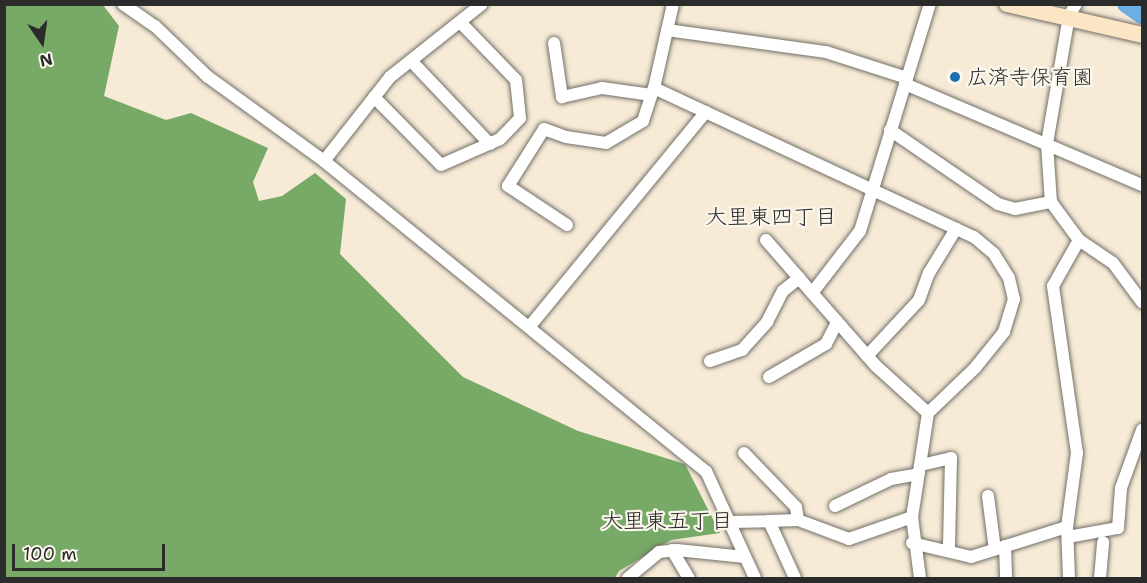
<!DOCTYPE html>
<meta charset="utf-8">
<style>
body{margin:0}
#map{position:relative;width:1147px;height:583px;overflow:hidden;background:#f7ebd7;font-family:"Shantell Sans","Klee One",sans-serif}
div>[style]{position:absolute}
.forest>*{inset:0;background:#76aa66}
.river>*{height:18px;margin:-9px;padding:0 9px;transform-origin:9px;border-radius:9px;background:#6dafe2}
.roads{filter:drop-shadow(0 0 2px #726e67) drop-shadow(0 0 2px #726e67)}
.street>*{height:12px;margin:-6px;padding:0 6px;transform-origin:6px;border-radius:6px;background:#fff}
.secondary>*{height:16px;margin:-8px;padding:0 8px;transform-origin:8px;border-radius:8px;background:#fce5c4}
.dots>*{width:16px;height:16px;translate:-50% -50%;box-sizing:border-box;border:3px solid #fbf7ec;border-radius:50%}
span{translate:-50% -50%;white-space:nowrap;text-align:center;line-height:1.15;-webkit-text-stroke:4.5px #fbf7ec;paint-order:stroke}
.poi-label{font-size:21px;color:#2b2b2b}
.left{translate:0 -50%;text-align:left}
.neighbourhood-label{font-size:22px;color:#2b2b2b}
.frame{position:absolute;inset:0;border:6px solid #2b2b2b;pointer-events:none}
.north{position:absolute;left:12px;top:12px;width:60px;height:60px;-webkit-text-stroke:4px #fbf7ec;paint-order:stroke;rotate:167deg;font-size:16px;font-weight:700;line-height:24px;text-align:center;color:#2b2b2b}
.north::after{content:'';display:block;margin:auto;width:21px;height:27px;background:#2b2b2b;clip-path:polygon(50% 0,100% 100%,50% 72%,0 100%)}
.scale{position:absolute;left:12px;top:544px;width:153px;height:27px;box-sizing:border-box;border:3px solid #2b2b2b;border-top:0;padding-left:8px;font-size:18px;line-height:21px;white-space:nowrap;color:#2b2b2b;-webkit-text-stroke:4px #fbf7ec;paint-order:stroke}
</style>
<div id="map">
<div class="forest">
<i style="clip-path:polygon(4px 5px,103px 5px,119px 26px,104px 96px,166px 120px,191px 113px,268px 148px,253px 182px,259px 201px,282px 196px,315px 173px,346px 199px,340px 254px,463px 377px,578px 431px,685px 464px,720px 533px,671px 540px,619px 571px,615px 578px,5px 578px)"></i>
</div>
<div class="river">
<i style="left:1126px;top:4px;width:19px;rotate:35deg"></i>
</div>
<div class="roads">
<div class="street">
<i style="left:123px;top:4px;width:39px;rotate:35deg"></i>
<i style="left:155px;top:26px;width:74px;rotate:43.9deg"></i>
<i style="left:208px;top:77px;width:143px;rotate:35.9deg"></i>
<i style="left:324px;top:161px;width:492px;rotate:39.1deg"></i>
<i style="left:706px;top:471px;width:118px;rotate:65.4deg"></i>
<i style="left:673px;top:4px;width:86px;rotate:102.7deg"></i>
<i style="left:654px;top:88px;width:353px;rotate:25deg"></i>
<i style="left:974px;top:237px;width:26px;rotate:40deg"></i>
<i style="left:994px;top:254px;width:28px;rotate:58deg"></i>
<i style="left:1009px;top:278px;width:22px;rotate:77deg"></i>
<i style="left:1014px;top:299px;width:34px;rotate:107deg"></i>
<i style="left:1004px;top:332px;width:46px;rotate:128.9deg"></i>
<i style="left:975px;top:368px;width:65px;rotate:136.2deg"></i>
<i style="left:928px;top:413px;width:105px;rotate:98.7deg"></i>
<i style="left:912px;top:517px;width:62px;rotate:82.5deg"></i>
<i style="left:1076px;top:4px;width:14px;rotate:120deg"></i>
<i style="left:1069px;top:16px;width:130px;rotate:99.8deg"></i>
<i style="left:1047px;top:144px;width:58px;rotate:86.1deg"></i>
<i style="left:1051px;top:202px;width:47px;rotate:53.6deg"></i>
<i style="left:1079px;top:240px;width:41px;rotate:34.1deg"></i>
<i style="left:1113px;top:263px;width:49px;rotate:53.4deg"></i>
<i style="left:667px;top:30px;width:161px;rotate:7.9deg"></i>
<i style="left:826px;top:52px;width:85px;rotate:17.8deg"></i>
<i style="left:554px;top:43px;width:55px;rotate:81.6deg"></i>
<i style="left:562px;top:97px;width:41px;rotate:-12.7deg"></i>
<i style="left:602px;top:88px;width:50px;rotate:8deg"></i>
<i style="left:415px;top:65px;width:109px;rotate:46.5deg"></i>
<i style="left:905px;top:84px;width:258px;rotate:23.1deg"></i>
<i style="left:374px;top:97px;width:95px;rotate:45.4deg"></i>
<i style="left:441px;top:165px;width:64px;rotate:-23.8deg"></i>
<i style="left:500px;top:139px;width:29px;rotate:-46deg"></i>
<i style="left:520px;top:118px;width:38px;rotate:-96deg"></i>
<i style="left:516px;top:80px;width:78px;rotate:-134deg"></i>
<i style="left:890px;top:130px;width:131px;rotate:34.4deg"></i>
<i style="left:998px;top:204px;width:18px;rotate:16deg"></i>
<i style="left:1015px;top:209px;width:37px;rotate:-11deg"></i>
<i style="left:324px;top:161px;width:107px;rotate:-51.8deg"></i>
<i style="left:390px;top:77px;width:117px;rotate:-38.4deg"></i>
<i style="left:567px;top:225px;width:71px;rotate:-146.5deg"></i>
<i style="left:508px;top:186px;width:67px;rotate:-57.7deg"></i>
<i style="left:544px;top:129px;width:23px;rotate:20deg"></i>
<i style="left:566px;top:137px;width:40px;rotate:8.5deg"></i>
<i style="left:606px;top:143px;width:43px;rotate:-30.7deg"></i>
<i style="left:643px;top:121px;width:35px;rotate:-72deg"></i>
<i style="left:766px;top:240px;width:50px;rotate:49deg"></i>
<i style="left:530px;top:326px;width:277px;rotate:-50.6deg"></i>
<i style="left:867px;top:356px;width:76px;rotate:-47.1deg"></i>
<i style="left:919px;top:300px;width:29px;rotate:-70deg"></i>
<i style="left:929px;top:273px;width:52px;rotate:-58.5deg"></i>
<i style="left:710px;top:361px;width:34px;rotate:-19deg"></i>
<i style="left:742px;top:350px;width:38px;rotate:-48deg"></i>
<i style="left:767px;top:322px;width:35px;rotate:-63deg"></i>
<i style="left:783px;top:291px;width:21px;rotate:-39deg"></i>
<i style="left:799px;top:278px;width:20px;rotate:49deg"></i>
<i style="left:769px;top:377px;width:66px;rotate:-30.1deg"></i>
<i style="left:826px;top:344px;width:25px;rotate:-63deg"></i>
<i style="left:928px;top:413px;width:70px;rotate:-137.9deg"></i>
<i style="left:876px;top:366px;width:97px;rotate:-131.2deg"></i>
<i style="left:812px;top:293px;width:78px;rotate:-52.3deg"></i>
<i style="left:860px;top:231px;width:238px;rotate:-72.9deg"></i>
<i style="left:744px;top:453px;width:75px;rotate:46.1deg"></i>
<i style="left:796px;top:507px;width:13px;rotate:81deg"></i>
<i style="left:921px;top:465px;width:31px;rotate:-13deg"></i>
<i style="left:951px;top:458px;width:91px;rotate:91.3deg"></i>
<i style="left:988px;top:496px;width:54px;rotate:82.6deg"></i>
<i style="left:835px;top:506px;width:62px;rotate:-25.7deg"></i>
<i style="left:891px;top:479px;width:28px;rotate:-10deg"></i>
<i style="left:769px;top:521px;width:29px;rotate:-2deg"></i>
<i style="left:798px;top:520px;width:54px;rotate:20.4deg"></i>
<i style="left:849px;top:539px;width:67px;rotate:-19.2deg"></i>
<i style="left:730px;top:522px;width:39px;rotate:-1deg"></i>
<i style="left:769px;top:521px;width:63px;rotate:65.5deg"></i>
<i style="left:1068px;top:537px;width:51px;rotate:-10.2deg"></i>
<i style="left:1118px;top:528px;width:40px;rotate:-85.7deg"></i>
<i style="left:1121px;top:488px;width:62px;rotate:-70.1deg"></i>
<i style="left:912px;top:543px;width:61px;rotate:13.3deg"></i>
<i style="left:971px;top:557px;width:101px;rotate:-17.4deg"></i>
<i style="left:1005px;top:546px;width:32px;rotate:88deg"></i>
<i style="left:672px;top:550px;width:33px;rotate:59deg"></i>
<i style="left:628px;top:578px;width:40px;rotate:-40deg"></i>
<i style="left:659px;top:552px;width:18px;rotate:-6deg"></i>
<i style="left:677px;top:550px;width:68px;rotate:5.9deg"></i>
<i style="left:1069px;top:578px;width:51px;rotate:-92.2deg"></i>
<i style="left:1067px;top:527px;width:75px;rotate:-82.3deg"></i>
<i style="left:1077px;top:453px;width:169px;rotate:-98.2deg"></i>
<i style="left:1053px;top:286px;width:53px;rotate:-60.5deg"></i>
<i style="left:1100px;top:578px;width:36px;rotate:-85deg"></i>
</div>
<div class="secondary">
<i style="left:1007px;top:4px;width:139px;rotate:12.9deg"></i>
</div>
</div>
<div class="dots">
<i style="left:955px;top:77px;background:#1f6fb2"></i>
</div>
<div class="poi-label">
<span class="left" style="left:967px;top:77px">広済寺保育園</span>
</div>
<div class="neighbourhood-label">
<span style="left:771px;top:217px">大里東四丁目</span>
<span style="left:667px;top:521px">大里東五丁目</span>
</div>
<div class="frame"></div>
<div class="north">N</div>
<div class="scale">100 m</div>
</div>
